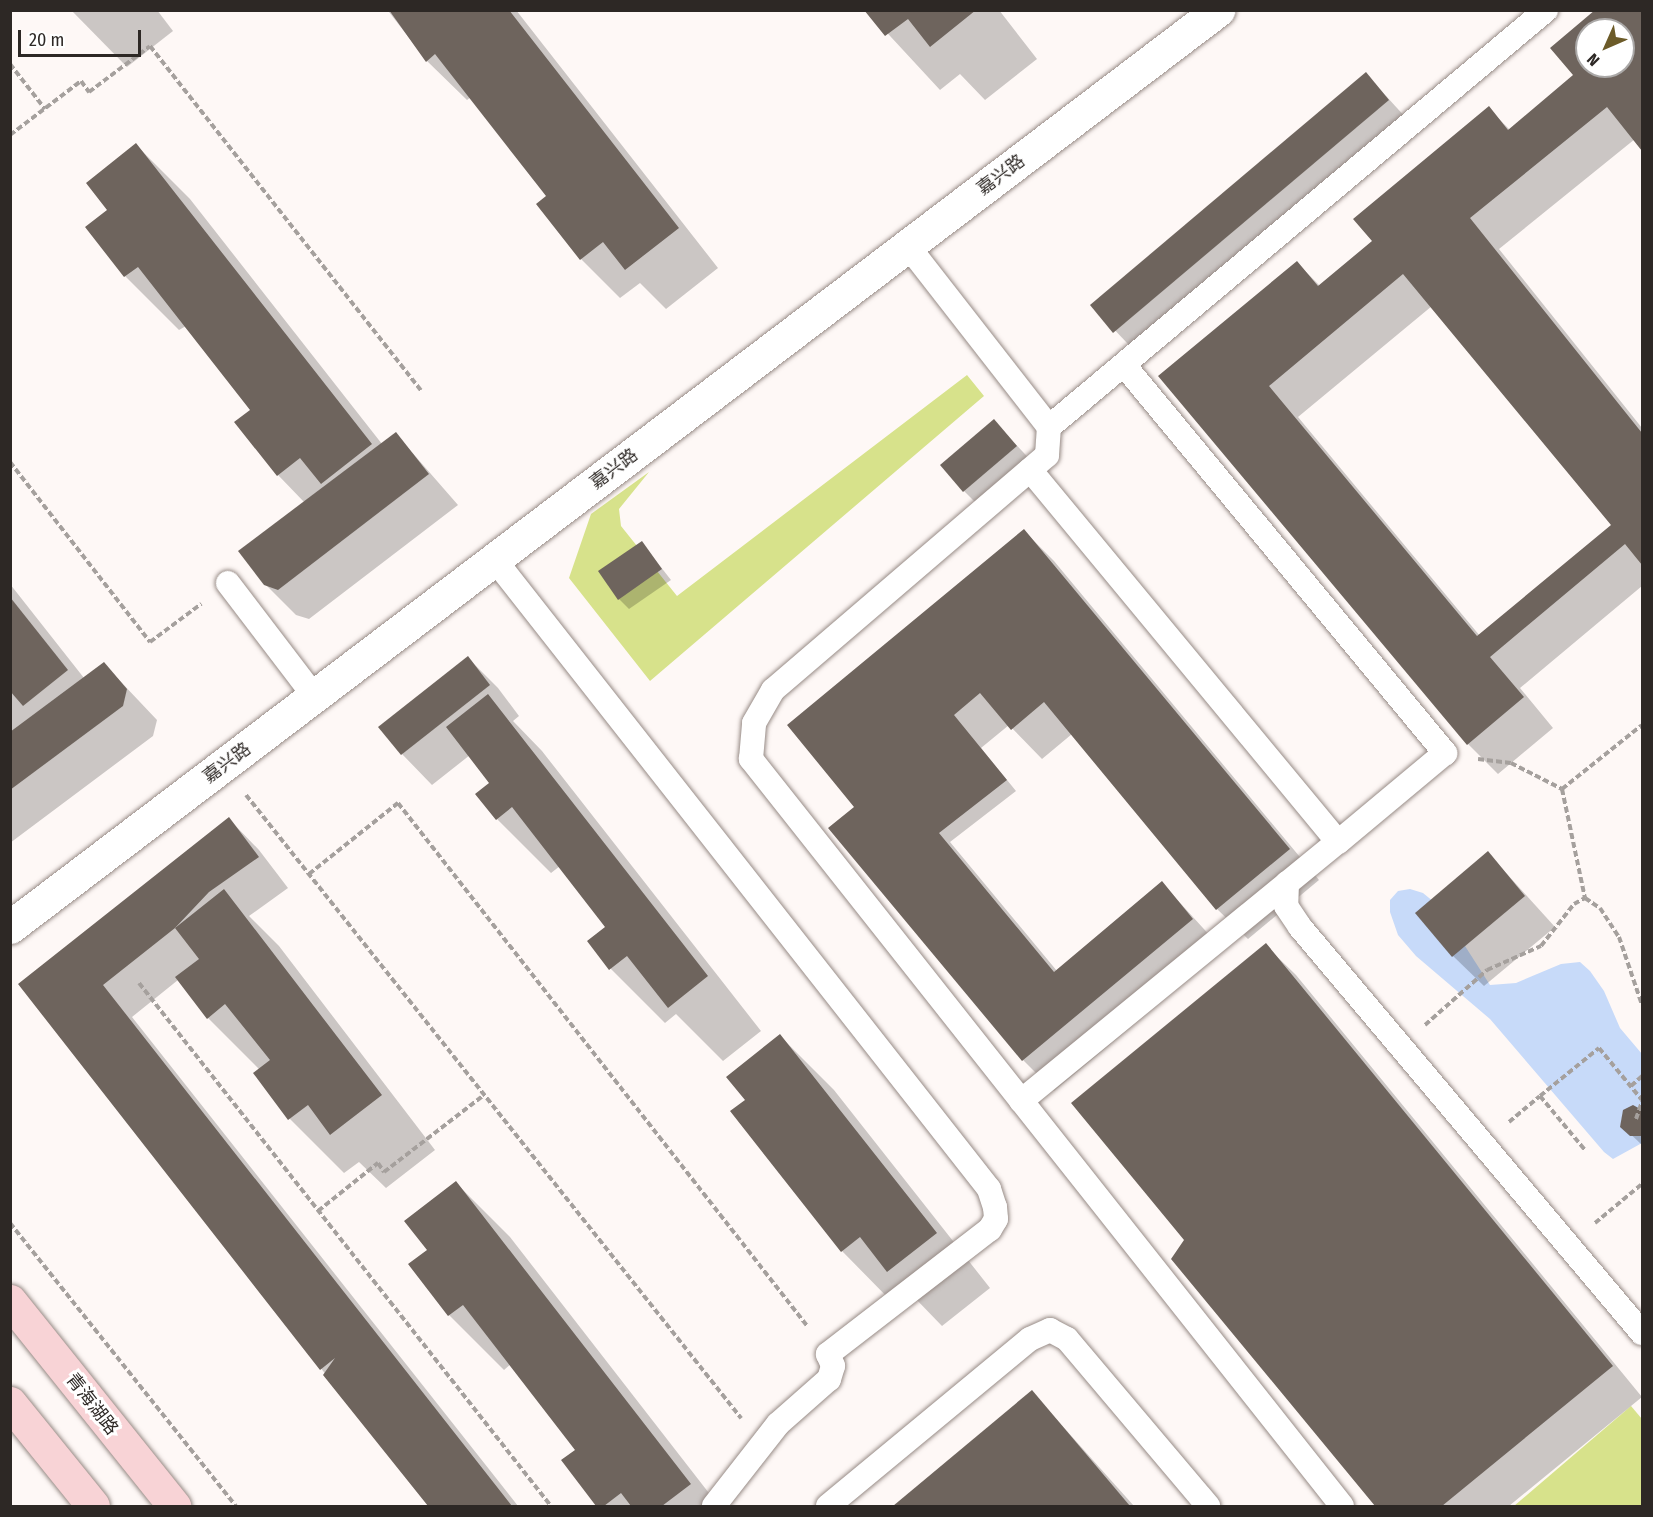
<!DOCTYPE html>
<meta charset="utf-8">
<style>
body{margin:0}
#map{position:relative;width:1653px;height:1517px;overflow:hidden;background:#fef8f6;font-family:"Fira Sans Condensed","Noto Sans SC",sans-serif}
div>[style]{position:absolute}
.green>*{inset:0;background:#d7e28b}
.water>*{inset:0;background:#c7daf9}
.shadow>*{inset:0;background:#0003}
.building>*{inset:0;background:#6e645d}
.path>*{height:4px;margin-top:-2px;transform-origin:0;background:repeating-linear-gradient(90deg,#a5a09d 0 6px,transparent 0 9px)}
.roads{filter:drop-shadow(0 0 2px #978b86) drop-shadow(0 0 2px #978b86)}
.service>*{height:24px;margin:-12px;padding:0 12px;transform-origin:12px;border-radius:12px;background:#fff}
.minor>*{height:33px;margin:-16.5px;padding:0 16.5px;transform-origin:16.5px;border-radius:16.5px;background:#fff}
.secondary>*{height:33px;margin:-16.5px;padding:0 16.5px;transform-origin:16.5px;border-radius:16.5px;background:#f8d3d6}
span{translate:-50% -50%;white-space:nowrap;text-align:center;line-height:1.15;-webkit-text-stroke:6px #fff;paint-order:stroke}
.street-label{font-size:18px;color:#2d2825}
.frame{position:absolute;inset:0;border:12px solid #2d2825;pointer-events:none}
.north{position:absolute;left:1575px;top:18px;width:60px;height:60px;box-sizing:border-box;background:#fff;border:2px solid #aba9a8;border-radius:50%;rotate:225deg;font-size:16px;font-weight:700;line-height:24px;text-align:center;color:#2d2825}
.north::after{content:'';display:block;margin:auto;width:21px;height:27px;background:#6c5b29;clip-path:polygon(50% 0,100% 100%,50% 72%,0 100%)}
.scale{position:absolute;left:18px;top:30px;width:123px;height:27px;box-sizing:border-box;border:3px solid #2d2825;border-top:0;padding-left:8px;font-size:18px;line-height:21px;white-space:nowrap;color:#2d2825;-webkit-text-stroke:4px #fff;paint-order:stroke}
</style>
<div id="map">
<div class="green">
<i style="clip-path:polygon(967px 375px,984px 396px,650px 681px,569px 578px,591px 514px,649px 472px,619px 509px,621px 526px,677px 596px)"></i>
<i style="clip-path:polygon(1631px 1406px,1642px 1419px,1642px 1506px,1514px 1506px)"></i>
</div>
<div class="water">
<i style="clip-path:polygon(1410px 889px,1423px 893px,1440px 907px,1490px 985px,1516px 983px,1561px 964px,1580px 962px,1590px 971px,1604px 991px,1620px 1028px,1642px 1054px,1642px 1143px,1613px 1159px,1604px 1152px,1490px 1019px,1416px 956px,1398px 935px,1390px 912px,1390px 900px,1398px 891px)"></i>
</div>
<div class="shadow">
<i style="clip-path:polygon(71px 10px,157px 10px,173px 31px,127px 67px)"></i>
<i style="clip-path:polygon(392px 10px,516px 10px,718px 268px,666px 309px,640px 283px,620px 298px,581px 259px,548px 196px,471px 97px,467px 100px,427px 61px,389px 12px)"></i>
<i style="clip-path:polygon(866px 10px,999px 10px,1037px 59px,985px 100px,960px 74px,940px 90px)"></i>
<i style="clip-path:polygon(evenodd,1597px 10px,1642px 10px,1642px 149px,1635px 139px,1499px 249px,1642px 428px,1642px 586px,1520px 688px,1553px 728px,1498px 774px,1468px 744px,1160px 376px,1297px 263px,1320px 286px,1374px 241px,1488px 108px,1510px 130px,1575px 76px,1552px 48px,1597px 10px,1587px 30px,1623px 30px,1623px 66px,1587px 66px,1587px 30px,1597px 10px,1432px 306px,1613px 525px,1480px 636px,1298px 417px,1432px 306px)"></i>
<i style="clip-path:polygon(1366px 74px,1418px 131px,1145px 362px,1092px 306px)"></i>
<i style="clip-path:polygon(136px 145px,190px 199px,382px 444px,396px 434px,458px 505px,309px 619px,296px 615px,265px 584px,305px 503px,278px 475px,252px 410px,186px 326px,179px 330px,125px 276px,109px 210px)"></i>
<i style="clip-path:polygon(994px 421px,1037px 467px,984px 511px,964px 491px)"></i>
<i style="clip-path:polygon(1024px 531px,1054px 561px,1319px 880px,1248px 939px,1217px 909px,1072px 734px,1042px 759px,1009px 725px,981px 748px,1016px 791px,950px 842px,1057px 971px,1162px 883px,1223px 950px,1054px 1091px,1023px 1060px,830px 828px,856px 807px)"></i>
<i style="clip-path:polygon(642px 543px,671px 580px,629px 609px,619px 599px)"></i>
<i style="clip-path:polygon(10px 584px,84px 678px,104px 664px,157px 720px,153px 736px,10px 843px)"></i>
<i style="clip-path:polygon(468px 658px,498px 688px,519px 716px,513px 721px,542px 751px,761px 1031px,723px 1061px,676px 1014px,665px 1023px,611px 969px,607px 927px,560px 866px,551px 873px,497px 819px,491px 783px,470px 755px,432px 785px,402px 754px)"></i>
<i style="clip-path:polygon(229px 819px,259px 850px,288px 888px,249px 916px,279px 946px,435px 1150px,386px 1188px,359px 1162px,344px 1173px,290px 1119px,255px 1074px,260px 1070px,208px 1018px,178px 980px,132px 1017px,518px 1506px,429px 1506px,20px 985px)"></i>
<i style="clip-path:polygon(1488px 853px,1555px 927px,1484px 986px,1453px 956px)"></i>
<i style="clip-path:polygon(1265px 945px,1296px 975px,1642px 1397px,1509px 1506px,1377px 1506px,1173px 1259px,1186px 1240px)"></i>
<i style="clip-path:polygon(780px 1036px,834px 1090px,990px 1288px,942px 1326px,911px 1294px,896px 1306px,842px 1251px,747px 1100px)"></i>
<i style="clip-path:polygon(1633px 1107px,1642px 1111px,1642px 1145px,1622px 1126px)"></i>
<i style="clip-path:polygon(456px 1183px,510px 1237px,719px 1506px,598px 1506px,563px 1460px,577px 1450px,511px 1364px,504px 1370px,449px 1315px,410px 1265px,429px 1250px)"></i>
<i style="clip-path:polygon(1032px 1392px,1134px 1506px,895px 1506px)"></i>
</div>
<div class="building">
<i style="clip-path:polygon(389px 10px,509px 10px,679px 228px,625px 270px,603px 242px,580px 260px,536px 204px,546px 196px,435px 54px,426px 62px)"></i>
<i style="clip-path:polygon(864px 10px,976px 10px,930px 47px,908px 19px,885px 36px)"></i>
<i style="clip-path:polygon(evenodd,1595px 10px,1642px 10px,1642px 151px,1607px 107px,1470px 218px,1642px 433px,1642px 565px,1625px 544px,1490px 657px,1524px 697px,1467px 745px,1158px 376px,1297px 261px,1318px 286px,1372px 241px,1353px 219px,1489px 106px,1508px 130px,1573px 75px,1550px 48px,1595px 10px,1587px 30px,1623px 30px,1623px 66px,1587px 66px,1587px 30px,1595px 10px,1403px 274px,1611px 525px,1477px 636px,1269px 386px,1403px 274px)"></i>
<i style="clip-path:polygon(1366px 72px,1389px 100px,1113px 333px,1090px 305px)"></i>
<i style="clip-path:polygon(136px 143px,372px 444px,321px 484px,300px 458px,277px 476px,234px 422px,250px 410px,138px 267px,124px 277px,85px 227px,107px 210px,86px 183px)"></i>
<i style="clip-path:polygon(994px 419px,1017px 446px,963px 492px,940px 465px)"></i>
<i style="clip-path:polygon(396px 432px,429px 474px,278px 590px,264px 585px,238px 551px)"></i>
<i style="clip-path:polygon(1024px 529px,1290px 849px,1216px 910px,1044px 702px,1011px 730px,980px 693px,954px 715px,1007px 780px,939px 833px,1054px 972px,1162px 881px,1193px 919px,1022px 1061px,828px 828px,854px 807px,787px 725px)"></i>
<i style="clip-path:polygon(642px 541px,662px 569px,618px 600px,598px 571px)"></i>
<i style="clip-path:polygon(10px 597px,68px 670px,23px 706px,10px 691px)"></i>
<i style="clip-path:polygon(468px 656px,490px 685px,401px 755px,378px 727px)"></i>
<i style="clip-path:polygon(104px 662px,127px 689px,123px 706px,10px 790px,10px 732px)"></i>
<i style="clip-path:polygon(488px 694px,708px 976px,668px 1008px,627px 956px,609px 970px,587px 941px,605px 927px,512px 807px,496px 820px,475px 794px,489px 783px,446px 727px)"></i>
<i style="clip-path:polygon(229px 817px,259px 857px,209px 892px,175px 928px,103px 985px,512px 1506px,428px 1506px,323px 1375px,335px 1358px,320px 1370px,18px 984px)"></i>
<i style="clip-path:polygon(1488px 851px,1525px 896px,1452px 957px,1415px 913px)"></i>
<i style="clip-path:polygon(224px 889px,382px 1095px,330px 1135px,308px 1105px,288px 1120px,253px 1073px,270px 1060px,225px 1004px,207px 1019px,175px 977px,199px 959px,175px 928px)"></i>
<i style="clip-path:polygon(1266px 943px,1613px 1366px,1442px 1506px,1375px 1506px,1171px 1259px,1184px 1240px,1071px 1103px)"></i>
<i style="clip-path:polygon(780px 1034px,937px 1233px,887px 1272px,860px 1237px,841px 1252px,730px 1111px,745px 1100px,726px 1077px)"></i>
<i style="clip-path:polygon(1633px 1105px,1642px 1110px,1642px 1136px,1630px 1136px,1620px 1127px,1623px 1110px)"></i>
<i style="clip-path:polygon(456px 1181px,691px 1484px,662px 1506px,631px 1506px,621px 1493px,604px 1506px,596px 1506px,561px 1460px,575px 1450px,463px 1305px,448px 1316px,408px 1264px,427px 1250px,404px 1221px)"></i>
<i style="clip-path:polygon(1032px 1390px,1130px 1506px,893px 1506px)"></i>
</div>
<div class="path">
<i style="left:10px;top:64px;width:57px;rotate:52.1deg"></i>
<i style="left:10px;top:135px;width:89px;rotate:-37.3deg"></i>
<i style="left:81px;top:81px;width:14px;rotate:54deg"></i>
<i style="left:89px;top:92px;width:76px;rotate:-37deg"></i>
<i style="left:150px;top:46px;width:438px;rotate:51.8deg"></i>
<i style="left:10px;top:462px;width:228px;rotate:52.1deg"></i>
<i style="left:150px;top:642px;width:64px;rotate:-36.7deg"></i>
<i style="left:1478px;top:759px;width:33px;rotate:7deg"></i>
<i style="left:1511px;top:763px;width:57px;rotate:27deg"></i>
<i style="left:1562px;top:789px;width:102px;rotate:-38.7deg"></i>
<i style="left:1562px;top:789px;width:111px;rotate:78.1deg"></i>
<i style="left:246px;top:795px;width:796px;rotate:51.53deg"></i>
<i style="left:309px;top:874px;width:114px;rotate:-38.6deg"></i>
<i style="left:398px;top:803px;width:665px;rotate:51.96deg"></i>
<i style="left:139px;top:983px;width:666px;rotate:51.77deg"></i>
<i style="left:1425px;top:1025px;width:83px;rotate:-41.6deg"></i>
<i style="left:1487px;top:970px;width:59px;rotate:-24deg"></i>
<i style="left:1541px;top:946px;width:53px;rotate:-51.8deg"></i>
<i style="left:1574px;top:904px;width:13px;rotate:-29deg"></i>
<i style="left:1585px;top:898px;width:18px;rotate:34deg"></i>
<i style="left:1600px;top:908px;width:35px;rotate:57deg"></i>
<i style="left:1619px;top:937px;width:72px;rotate:71.3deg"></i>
<i style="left:1631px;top:1086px;width:15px;rotate:-42deg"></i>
<i style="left:1540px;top:1096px;width:76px;rotate:-39.1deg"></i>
<i style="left:1599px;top:1048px;width:67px;rotate:50.4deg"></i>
<i style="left:1636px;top:1119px;width:18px;rotate:-71deg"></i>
<i style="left:1509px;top:1122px;width:40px;rotate:-40deg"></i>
<i style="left:1540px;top:1096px;width:70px;rotate:50.2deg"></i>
<i style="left:318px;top:1211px;width:77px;rotate:-38.7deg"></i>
<i style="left:378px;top:1163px;width:11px;rotate:56deg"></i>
<i style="left:384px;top:1172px;width:126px;rotate:-37.6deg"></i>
<i style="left:10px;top:1223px;width:362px;rotate:51.4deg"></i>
<i style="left:1595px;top:1223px;width:61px;rotate:-39.7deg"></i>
</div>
<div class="roads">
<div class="service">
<i style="left:908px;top:246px;width:229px;rotate:52.1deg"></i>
<i style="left:1124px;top:365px;width:504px;rotate:50.4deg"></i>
<i style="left:1445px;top:753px;width:139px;rotate:140.2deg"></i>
<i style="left:495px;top:560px;width:800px;rotate:51.85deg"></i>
<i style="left:989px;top:1189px;width:19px;rotate:72deg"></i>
<i style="left:995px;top:1207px;width:12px;rotate:85deg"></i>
<i style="left:996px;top:1219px;width:12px;rotate:121deg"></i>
<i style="left:990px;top:1229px;width:205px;rotate:142.3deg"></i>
<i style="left:828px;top:1354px;width:13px;rotate:67deg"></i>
<i style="left:833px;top:1366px;width:14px;rotate:107deg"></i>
<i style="left:829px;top:1379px;width:68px;rotate:138.6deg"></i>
<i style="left:778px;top:1424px;width:104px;rotate:128deg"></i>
<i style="left:228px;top:583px;width:143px;rotate:52.7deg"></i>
<i style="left:1287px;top:883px;width:23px;rotate:92deg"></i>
<i style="left:1286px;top:906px;width:25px;rotate:56deg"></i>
<i style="left:1300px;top:927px;width:531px;rotate:49.89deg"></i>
<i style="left:1021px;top:1101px;width:409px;rotate:-39.3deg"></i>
<i style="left:1338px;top:842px;width:483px;rotate:-129.6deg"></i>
<i style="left:828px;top:1506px;width:262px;rotate:-39.6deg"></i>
<i style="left:1030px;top:1339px;width:22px;rotate:-24deg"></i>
<i style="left:1050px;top:1330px;width:19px;rotate:28deg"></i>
<i style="left:1067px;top:1339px;width:219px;rotate:49.8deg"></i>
<i style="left:1342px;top:1506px;width:953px;rotate:-128.35deg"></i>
<i style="left:751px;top:759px;width:36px;rotate:-85deg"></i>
<i style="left:754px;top:723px;width:38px;rotate:-60deg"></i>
<i style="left:773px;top:690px;width:361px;rotate:-40.6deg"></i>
<i style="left:1047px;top:455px;width:28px;rotate:-86deg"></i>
<i style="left:1049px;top:427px;width:649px;rotate:-40deg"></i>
</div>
<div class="minor">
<i style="left:10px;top:927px;width:1517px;rotate:-37.2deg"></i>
</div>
<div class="secondary">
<i style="left:10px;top:1301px;width:263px;rotate:51.3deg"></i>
<i style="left:10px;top:1403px;width:132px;rotate:51.1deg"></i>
</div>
</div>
<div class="street-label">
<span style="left:1001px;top:175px;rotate:-37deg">嘉兴路</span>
<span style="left:614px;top:469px;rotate:-37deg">嘉兴路</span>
<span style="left:227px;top:763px;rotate:-37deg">嘉兴路</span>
<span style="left:92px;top:1404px;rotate:52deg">青海湖路</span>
</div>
<div class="frame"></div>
<div class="north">N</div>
<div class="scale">20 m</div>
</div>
